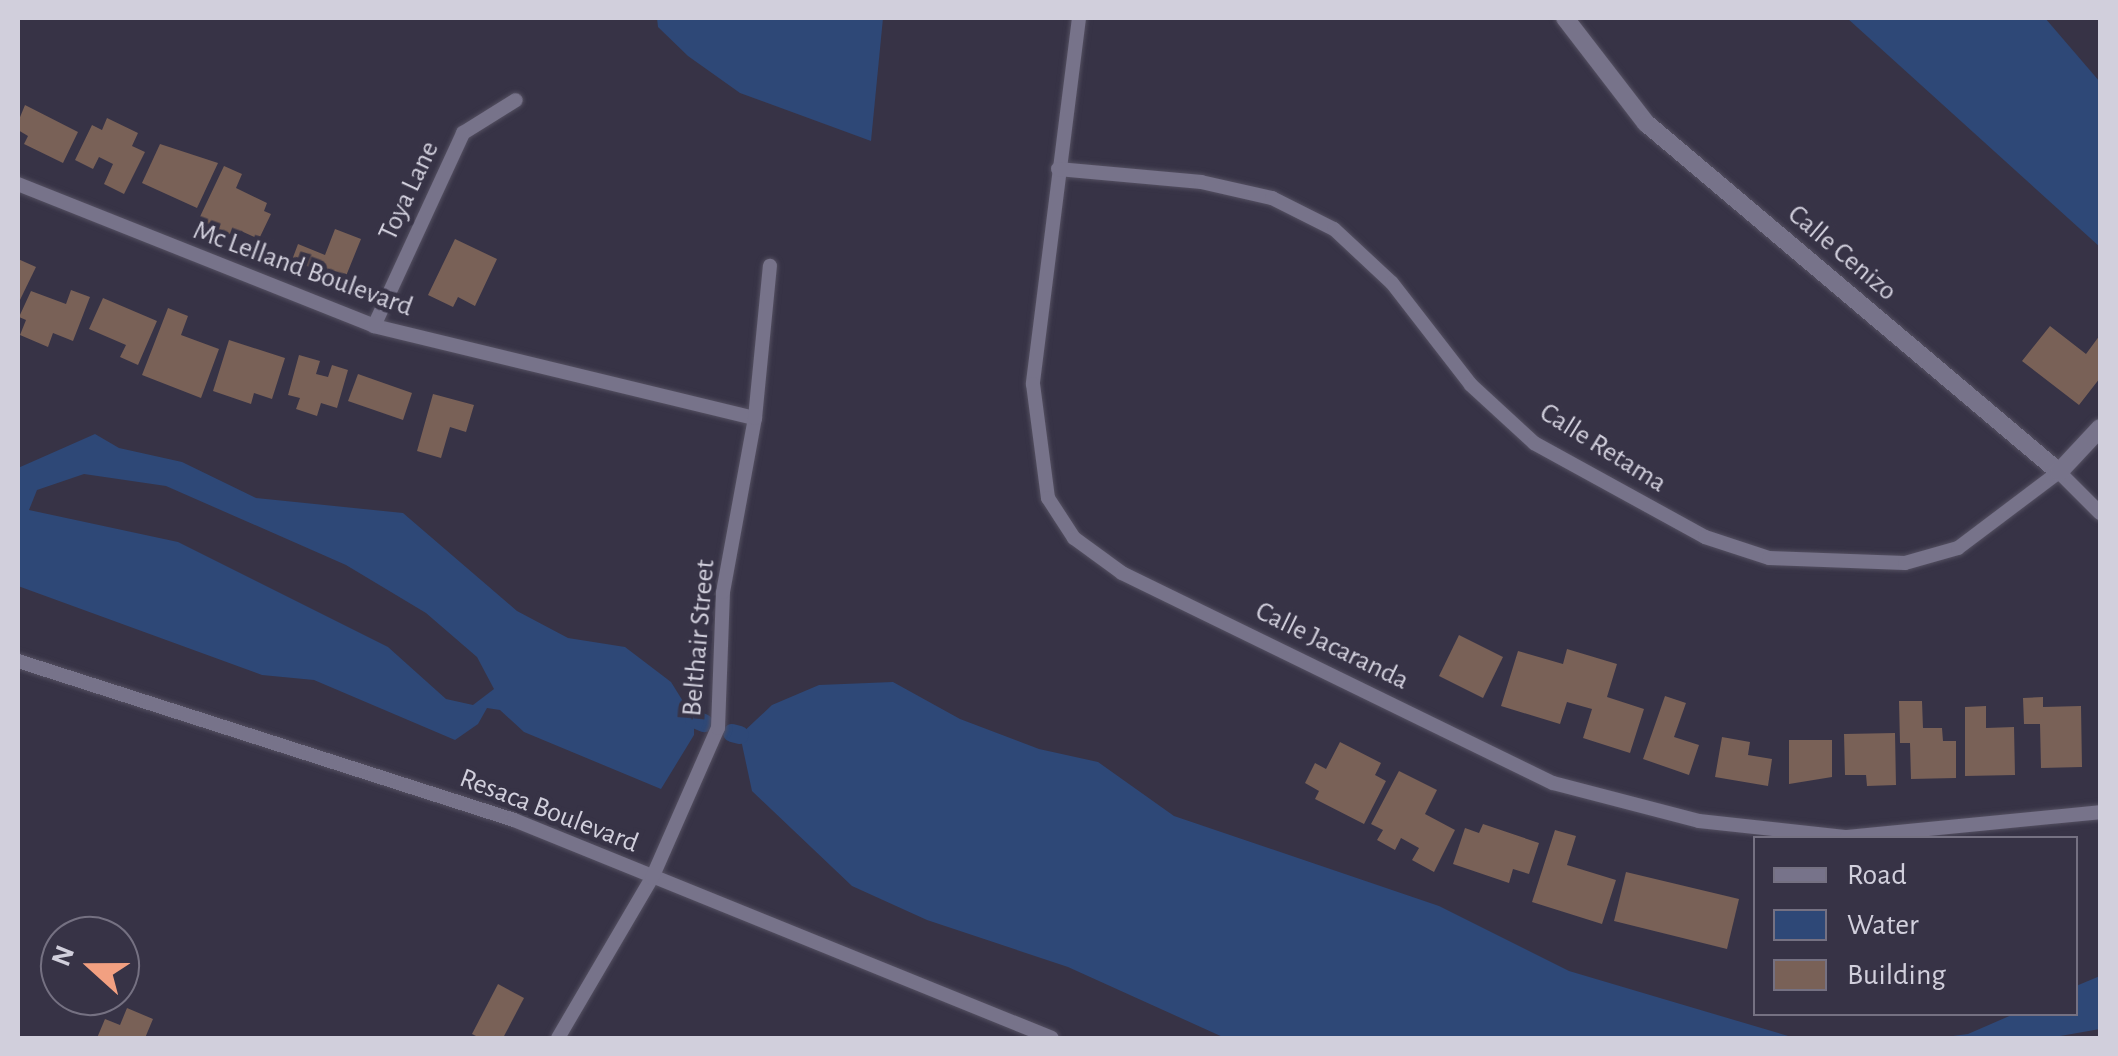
<!DOCTYPE html>
<style>
body{margin:0}
#map{position:relative;width:2118px;height:1056px;overflow:hidden;background:#373346;font-family:"Alegreya Sans",sans-serif}
div>[style]{position:absolute}
.water>*{inset:0;background:#2e4877}
.canal>*{height:18px;margin:-9px;padding:0 9px;transform-origin:9px;border-radius:9px;background:#2e4877}
.building>*{inset:0;background:#796157}
.roads{filter:drop-shadow(0 0 2px #545061) drop-shadow(0 0 2px #545061)}
.minor>*{height:14px;margin:-7px;padding:0 7px;transform-origin:7px;border-radius:7px;background:#77738a}
.tertiary>*{height:18px;margin:-9px;padding:0 9px;transform-origin:9px;border-radius:9px;background:#77738a}
span{translate:-50% -50%;white-space:nowrap;text-align:center;line-height:1.15;-webkit-text-stroke:9px #373346;paint-order:stroke}
.street-label{font-size:28px;color:#d1cfdc}
.frame{position:absolute;inset:0;border:20px solid #d1cfdc;pointer-events:none}
.legend{position:absolute;left:1753px;top:836px;width:325px;height:180px;box-sizing:border-box;background:#373346;border:2px solid #757182;margin:0;padding:12px 18px;list-style:none;font-size:30px;color:#d1cfdc}
.legend li{display:flex;align-items:center;gap:20px;height:50px}
.legend b{width:50px;border:2px solid #757182}
.north{position:absolute;left:40px;top:916px;width:100px;height:100px;box-sizing:border-box;background:#373346;border:2px solid #757182;border-radius:50%;rotate:291deg;font-size:28px;font-weight:700;line-height:40px;text-align:center;color:#d1cfdc}
.north::after{content:'';display:block;margin:auto;width:35px;height:45px;background:#f2a081;clip-path:polygon(50% 0,100% 100%,50% 72%,0 100%)}
</style>
<div id="map">
<div class="water">
<i style="clip-path:polygon(657px 18px,883px 18px,871px 141px,740px 93px,688px 56px,658px 27px)"></i>
<i style="clip-path:polygon(1847px 18px,2045px 18px,2100px 82px,2100px 247px)"></i>
<i style="clip-path:polygon(evenodd,95px 434px,119px 448px,182px 462px,256px 498px,403px 513px,517px 611px,568px 638px,625px 647px,671px 682px,694px 719px,694px 735px,661px 789px,524px 732px,500px 710px,487px 708px,478px 724px,455px 740px,314px 680px,262px 675px,18px 586px,18px 468px,95px 434px,84px 474px,166px 486px,346px 565px,426px 613px,477px 657px,494px 689px,473px 705px,446px 699px,388px 647px,178px 542px,29px 510px,37px 490px,84px 474px)"></i>
<i style="clip-path:polygon(893px 682px,960px 719px,1039px 749px,1098px 762px,1174px 816px,1439px 906px,1569px 971px,1795px 1038px,1225px 1038px,1068px 967px,927px 920px,852px 886px,752px 791px,740px 735px,772px 705px,819px 685px)"></i>
<i style="clip-path:polygon(2100px 976px,2100px 1029px,2049px 1038px,1938px 1038px,1968px 1034px,2014px 1014px,2076px 1014px,2076px 986px)"></i>
</div>
<div class="canal">
<i style="left:694px;top:719px;width:11px;rotate:22deg"></i>
<i style="left:732px;top:733px;width:8px;rotate:14deg"></i>
</div>
<div class="building">
<i style="clip-path:polygon(25px 105px,78px 132px,63px 163px,24px 144px,28px 136px,18px 130px,18px 122px)"></i>
<i style="clip-path:polygon(107px 118px,138px 133px,132px 146px,145px 152px,124px 194px,104px 184px,113px 164px,99px 157px,93px 169px,75px 160px,92px 125px,102px 130px)"></i>
<i style="clip-path:polygon(160px 144px,218px 163px,197px 208px,142px 183px)"></i>
<i style="clip-path:polygon(224px 166px,242px 174px,236px 188px,267px 203px,264px 211px,271px 214px,259px 239px,241px 231px,237px 241px,197px 223px)"></i>
<i style="clip-path:polygon(335px 229px,361px 239px,344px 281px,292px 260px,298px 244px,325px 255px)"></i>
<i style="clip-path:polygon(455px 239px,497px 259px,475px 306px,458px 297px,453px 307px,428px 295px)"></i>
<i style="clip-path:polygon(18px 259px,36px 267px,18px 304px)"></i>
<i style="clip-path:polygon(71px 290px,90px 297px,73px 341px,53px 333px,48px 347px,20px 335px,26px 320px,19px 317px,31px 291px,66px 304px)"></i>
<i style="clip-path:polygon(103px 298px,157px 321px,138px 365px,120px 357px,126px 345px,89px 329px)"></i>
<i style="clip-path:polygon(168px 308px,188px 316px,181px 335px,219px 349px,201px 398px,142px 375px)"></i>
<i style="clip-path:polygon(2050px 326px,2086px 354px,2100px 335px,2100px 378px,2079px 405px,2022px 361px)"></i>
<i style="clip-path:polygon(229px 340px,285px 358px,272px 399px,254px 393px,251px 404px,213px 391px)"></i>
<i style="clip-path:polygon(299px 355px,320px 361px,316px 374px,328px 377px,332px 365px,348px 370px,337px 408px,321px 403px,317px 416px,296px 409px,300px 398px,288px 395px)"></i>
<i style="clip-path:polygon(358px 374px,412px 393px,403px 420px,348px 401px)"></i>
<i style="clip-path:polygon(433px 394px,474px 405px,466px 432px,450px 427px,441px 458px,417px 451px)"></i>
<i style="clip-path:polygon(1459px 635px,1503px 657px,1483px 698px,1439px 676px)"></i>
<i style="clip-path:polygon(1567px 649px,1617px 664px,1607px 697px,1644px 709px,1630px 753px,1583px 738px,1592px 709px,1567px 702px,1560px 724px,1501px 706px,1518px 651px,1563px 664px)"></i>
<i style="clip-path:polygon(1665px 696px,1686px 703px,1674px 737px,1699px 745px,1689px 775px,1643px 759px)"></i>
<i style="clip-path:polygon(2043px 697px,2043px 707px,2081px 706px,2082px 767px,2041px 768px,2040px 724px,2024px 724px,2023px 698px)"></i>
<i style="clip-path:polygon(1899px 701px,1922px 701px,1923px 728px,1942px 728px,1943px 741px,1956px 741px,1956px 778px,1911px 779px,1910px 743px,1900px 743px)"></i>
<i style="clip-path:polygon(1986px 706px,1986px 728px,2014px 727px,2015px 775px,1965px 776px,1965px 707px)"></i>
<i style="clip-path:polygon(1895px 733px,1896px 785px,1867px 786px,1866px 775px,1845px 775px,1844px 734px)"></i>
<i style="clip-path:polygon(1722px 737px,1750px 742px,1748px 755px,1772px 759px,1768px 786px,1715px 777px)"></i>
<i style="clip-path:polygon(1789px 740px,1832px 740px,1832px 777px,1789px 784px)"></i>
<i style="clip-path:polygon(1340px 742px,1381px 763px,1375px 775px,1386px 781px,1364px 824px,1315px 799px,1319px 791px,1305px 783px,1315px 763px,1326px 769px)"></i>
<i style="clip-path:polygon(1399px 771px,1437px 790px,1425px 814px,1455px 830px,1434px 872px,1412px 860px,1419px 848px,1401px 838px,1395px 850px,1377px 840px,1383px 830px,1371px 824px)"></i>
<i style="clip-path:polygon(1483px 824px,1539px 843px,1529px 874px,1513px 869px,1509px 883px,1453px 864px,1465px 828px,1479px 833px)"></i>
<i style="clip-path:polygon(1555px 830px,1576px 836px,1567px 865px,1616px 880px,1602px 924px,1532px 902px)"></i>
<i style="clip-path:polygon(1626px 872px,1739px 899px,1727px 949px,1614px 921px)"></i>
<i style="clip-path:polygon(498px 984px,524px 998px,503px 1038px,480px 1038px,472px 1034px)"></i>
<i style="clip-path:polygon(127px 1008px,153px 1019px,145px 1038px,97px 1038px,105px 1019px,120px 1025px)"></i>
</div>
<div class="roads">
<div class="minor">
<i style="left:1079px;top:18px;width:369px;rotate:97.2deg"></i>
<i style="left:1033px;top:384px;width:115px;rotate:82.5deg"></i>
<i style="left:1048px;top:498px;width:48px;rotate:57deg"></i>
<i style="left:1074px;top:538px;width:59px;rotate:36.1deg"></i>
<i style="left:1122px;top:573px;width:479px;rotate:26deg"></i>
<i style="left:1553px;top:783px;width:151px;rotate:14.6deg"></i>
<i style="left:1699px;top:821px;width:149px;rotate:6.2deg"></i>
<i style="left:1847px;top:837px;width:254px;rotate:-5.6deg"></i>
<i style="left:1058px;top:169px;width:144px;rotate:5.2deg"></i>
<i style="left:1201px;top:182px;width:73px;rotate:12.7deg"></i>
<i style="left:1272px;top:198px;width:69px;rotate:26.6deg"></i>
<i style="left:1334px;top:229px;width:79px;rotate:43deg"></i>
<i style="left:1392px;top:283px;width:129px;rotate:52.2deg"></i>
<i style="left:1471px;top:385px;width:86px;rotate:42.6deg"></i>
<i style="left:1534px;top:443px;width:195px;rotate:28.8deg"></i>
<i style="left:1705px;top:537px;width:67px;rotate:18.2deg"></i>
<i style="left:1769px;top:558px;width:136px;rotate:2.1deg"></i>
<i style="left:1905px;top:563px;width:55px;rotate:-15.8deg"></i>
<i style="left:1958px;top:548px;width:126px;rotate:-37deg"></i>
<i style="left:2059px;top:472px;width:58px;rotate:45deg"></i>
<i style="left:18px;top:184px;width:383px;rotate:21.7deg"></i>
<i style="left:374px;top:326px;width:392px;rotate:13.6deg"></i>
<i style="left:374px;top:326px;width:213px;rotate:-65.2deg"></i>
<i style="left:463px;top:133px;width:62px;rotate:-31.9deg"></i>
<i style="left:18px;top:661px;width:521px;rotate:17.77deg"></i>
<i style="left:514px;top:820px;width:580px;rotate:22.06deg"></i>
<i style="left:558px;top:1038px;width:186px;rotate:-59.6deg"></i>
<i style="left:652px;top:878px;width:164px;rotate:-66.3deg"></i>
<i style="left:718px;top:728px;width:136px;rotate:-87.9deg"></i>
<i style="left:723px;top:592px;width:177px;rotate:-79.6deg"></i>
<i style="left:755px;top:418px;width:153px;rotate:-84.4deg"></i>
</div>
<div class="tertiary">
<i style="left:1565px;top:18px;width:133px;rotate:52.4deg"></i>
<i style="left:1646px;top:123px;width:541px;rotate:40.2deg"></i>
<i style="left:2059px;top:472px;width:60px;rotate:-47deg"></i>
</div>
</div>
<div class="street-label">
<span style="left:409px;top:191px;rotate:-65deg">Toya Lane</span>
<span style="left:1842px;top:253px;rotate:40deg">Calle Cenizo</span>
<span style="left:303px;top:269px;rotate:20deg">Mc Lelland Boulevard</span>
<span style="left:1603px;top:448px;rotate:32deg">Calle Retama</span>
<span style="left:699px;top:638px;rotate:-85deg">Belthair Street</span>
<span style="left:1332px;top:646px;rotate:26deg">Calle Jacaranda</span>
<span style="left:549px;top:811px;rotate:21deg">Resaca Boulevard</span>
</div>
<div class="frame"></div>
<ul class="legend">
<li><b style="height:12px;background:#77738a"></b>Road</li>
<li><b style="height:28px;background:#2e4877"></b>Water</li>
<li><b style="height:28px;background:#796157"></b>Building</li>
</ul>
<div class="north">N</div>
</div>
